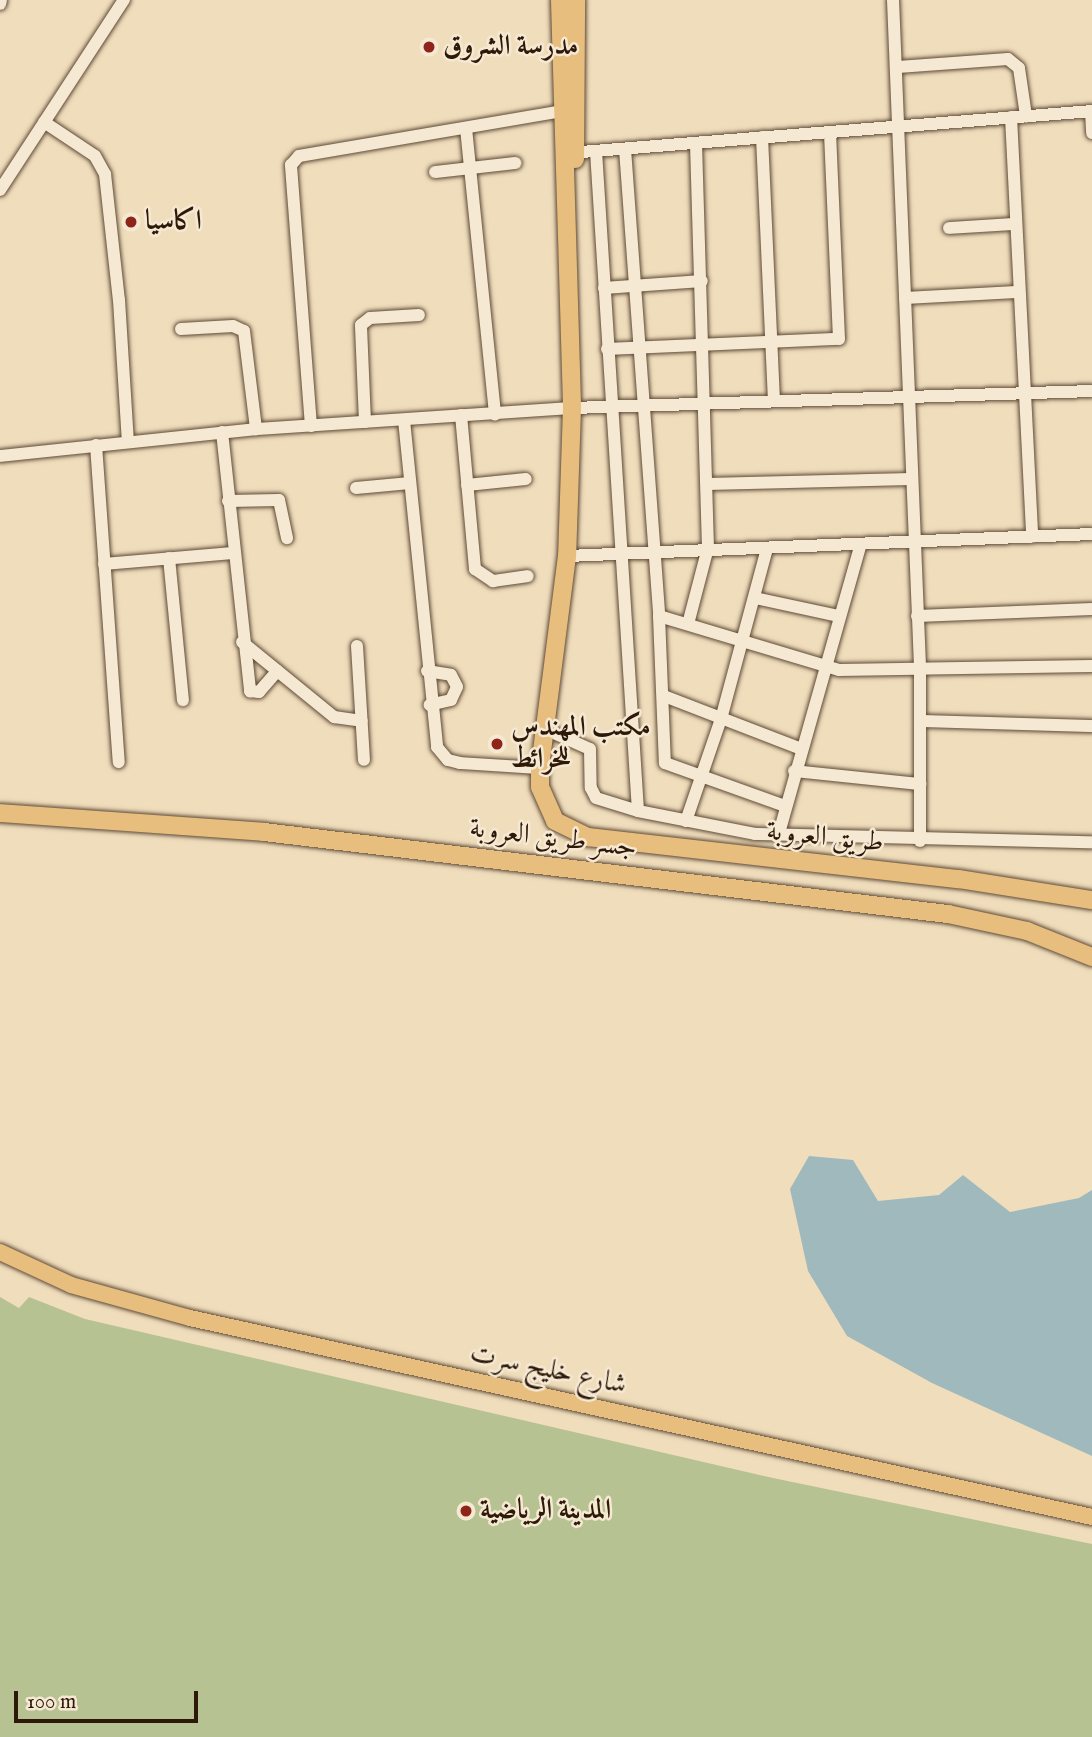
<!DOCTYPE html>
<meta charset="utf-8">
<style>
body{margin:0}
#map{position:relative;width:1092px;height:1737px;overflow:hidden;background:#f0ddbc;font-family:"IM FELL English",Amiri,serif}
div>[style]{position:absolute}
.green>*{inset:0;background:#b7c292}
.water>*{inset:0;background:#a0b9bc}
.roads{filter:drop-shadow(0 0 2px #5e4a36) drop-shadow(0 0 2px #5e4a36)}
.minor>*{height:12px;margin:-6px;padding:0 6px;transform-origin:6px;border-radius:6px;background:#f5e9d3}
.major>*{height:16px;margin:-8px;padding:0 8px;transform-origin:8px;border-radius:8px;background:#e8be7e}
.highway>*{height:18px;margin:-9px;padding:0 9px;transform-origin:9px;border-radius:9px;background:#e8be7e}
.dots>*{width:19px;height:19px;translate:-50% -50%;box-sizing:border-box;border:4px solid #f5e9d3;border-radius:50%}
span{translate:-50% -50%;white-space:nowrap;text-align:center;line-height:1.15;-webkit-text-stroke:5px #f5e9d3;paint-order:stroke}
.poi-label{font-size:28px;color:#2e1909;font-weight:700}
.left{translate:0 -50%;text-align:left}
.street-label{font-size:28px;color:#2e1909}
.scale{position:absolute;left:14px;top:1691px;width:184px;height:32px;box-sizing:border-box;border:4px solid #2e1909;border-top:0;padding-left:9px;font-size:21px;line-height:24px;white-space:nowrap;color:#2e1909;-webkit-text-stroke:5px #f5e9d3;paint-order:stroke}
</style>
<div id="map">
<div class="green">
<i style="clip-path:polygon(0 1297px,19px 1308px,29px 1297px,85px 1319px,773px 1478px,1092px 1544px,1092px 1737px,0 1737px)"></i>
</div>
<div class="water">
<i style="clip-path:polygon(809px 1156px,853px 1160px,878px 1201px,939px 1195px,963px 1175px,1010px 1212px,1079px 1198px,1092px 1190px,1092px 1456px,932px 1383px,847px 1336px,808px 1271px,790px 1189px)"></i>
</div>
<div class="roads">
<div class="minor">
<i style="left:893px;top:0;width:668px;rotate:87.68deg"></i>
<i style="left:920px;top:667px;width:174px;rotate:90deg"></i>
<i style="left:0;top:4px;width:4px;rotate:-76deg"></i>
<i style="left:898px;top:67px;width:110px;rotate:-4.2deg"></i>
<i style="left:1008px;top:59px;width:14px;rotate:39deg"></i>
<i style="left:1019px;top:68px;width:49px;rotate:81.7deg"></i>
<i style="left:1091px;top:111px;width:22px;rotate:87deg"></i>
<i style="left:1011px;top:117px;width:420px;rotate:87.1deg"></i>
<i style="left:44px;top:122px;width:61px;rotate:33.7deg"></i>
<i style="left:95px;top:156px;width:21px;rotate:61deg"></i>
<i style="left:105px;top:174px;width:127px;rotate:83.7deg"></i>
<i style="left:119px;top:300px;width:142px;rotate:86.4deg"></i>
<i style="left:466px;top:128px;width:288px;rotate:84.2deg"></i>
<i style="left:762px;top:137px;width:264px;rotate:87.4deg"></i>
<i style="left:625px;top:149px;width:468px;rotate:85.8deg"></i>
<i style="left:659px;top:616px;width:147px;rotate:87.7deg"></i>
<i style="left:665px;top:763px;width:127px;rotate:19.7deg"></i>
<i style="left:596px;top:151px;width:661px;rotate:86.36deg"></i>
<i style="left:569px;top:153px;width:525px;rotate:-4.59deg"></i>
<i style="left:435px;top:172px;width:81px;rotate:-6.4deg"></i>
<i style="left:0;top:190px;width:227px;rotate:-56.9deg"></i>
<i style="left:949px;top:228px;width:66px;rotate:-3.5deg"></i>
<i style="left:604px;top:288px;width:98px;rotate:-4.1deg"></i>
<i style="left:905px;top:298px;width:111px;rotate:-3.1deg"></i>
<i style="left:181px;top:329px;width:52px;rotate:-3.3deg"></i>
<i style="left:233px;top:326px;width:12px;rotate:24deg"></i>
<i style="left:244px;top:331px;width:99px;rotate:83deg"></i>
<i style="left:607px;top:349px;width:232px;rotate:-2.5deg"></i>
<i style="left:839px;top:339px;width:207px;rotate:-92.5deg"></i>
<i style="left:461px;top:415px;width:155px;rotate:84.8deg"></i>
<i style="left:475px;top:569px;width:22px;rotate:34deg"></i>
<i style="left:493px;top:581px;width:35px;rotate:-8deg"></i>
<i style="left:404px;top:420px;width:329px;rotate:84.2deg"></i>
<i style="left:437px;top:747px;width:17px;rotate:50deg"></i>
<i style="left:448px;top:760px;width:12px;rotate:14deg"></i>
<i style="left:460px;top:763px;width:80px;rotate:3.6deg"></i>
<i style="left:365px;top:422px;width:97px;rotate:-92.4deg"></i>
<i style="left:361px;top:325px;width:11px;rotate:-38deg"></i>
<i style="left:370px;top:318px;width:49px;rotate:-3.5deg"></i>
<i style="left:311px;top:426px;width:262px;rotate:-94.4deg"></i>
<i style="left:291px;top:165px;width:12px;rotate:-48deg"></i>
<i style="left:299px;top:156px;width:268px;rotate:-9.7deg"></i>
<i style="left:222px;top:432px;width:261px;rotate:83.8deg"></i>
<i style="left:250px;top:691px;width:9px;rotate:6deg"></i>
<i style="left:259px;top:692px;width:28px;rotate:-49deg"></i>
<i style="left:96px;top:445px;width:318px;rotate:85.9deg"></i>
<i style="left:0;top:456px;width:257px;rotate:-6deg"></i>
<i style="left:256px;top:429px;width:317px;rotate:-3.8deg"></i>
<i style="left:572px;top:408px;width:520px;rotate:-1.87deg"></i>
<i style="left:707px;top:484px;width:204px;rotate:-1.4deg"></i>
<i style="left:467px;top:485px;width:59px;rotate:-5.8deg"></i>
<i style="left:356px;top:488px;width:54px;rotate:-5.3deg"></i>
<i style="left:228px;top:501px;width:51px;rotate:-1.1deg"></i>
<i style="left:279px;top:500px;width:39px;rotate:78deg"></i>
<i style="left:567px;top:556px;width:525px;rotate:-2.4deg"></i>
<i style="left:169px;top:558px;width:143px;rotate:84.4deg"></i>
<i style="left:104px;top:564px;width:129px;rotate:-4.9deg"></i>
<i style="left:755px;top:598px;width:86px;rotate:12.1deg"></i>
<i style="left:659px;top:616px;width:188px;rotate:16.7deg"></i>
<i style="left:839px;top:670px;width:253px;rotate:-0.9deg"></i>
<i style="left:917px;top:616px;width:175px;rotate:-2.3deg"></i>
<i style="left:688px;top:624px;width:79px;rotate:-75.3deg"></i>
<i style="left:708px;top:548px;width:405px;rotate:-91.7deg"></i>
<i style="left:242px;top:642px;width:119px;rotate:39.2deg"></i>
<i style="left:334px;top:717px;width:28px;rotate:8deg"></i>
<i style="left:357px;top:646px;width:114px;rotate:86.5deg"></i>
<i style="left:427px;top:671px;width:24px;rotate:9deg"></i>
<i style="left:451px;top:675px;width:13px;rotate:63deg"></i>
<i style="left:457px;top:687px;width:14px;rotate:115deg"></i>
<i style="left:451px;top:700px;width:22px;rotate:167deg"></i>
<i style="left:664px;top:696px;width:147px;rotate:21.1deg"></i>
<i style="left:920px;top:721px;width:172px;rotate:1.7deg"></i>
<i style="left:545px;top:729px;width:49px;rotate:24deg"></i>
<i style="left:590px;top:749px;width:39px;rotate:89deg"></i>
<i style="left:591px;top:788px;width:11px;rotate:63deg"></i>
<i style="left:596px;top:798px;width:44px;rotate:17.2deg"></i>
<i style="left:638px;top:811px;width:119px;rotate:11.1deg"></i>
<i style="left:755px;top:834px;width:337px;rotate:1.4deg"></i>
<i style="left:794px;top:771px;width:127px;rotate:5.9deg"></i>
<i style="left:686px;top:821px;width:108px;rotate:-71.1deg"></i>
<i style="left:721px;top:719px;width:177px;rotate:-74.9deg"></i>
<i style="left:779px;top:833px;width:298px;rotate:-74.2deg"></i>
</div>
<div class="major">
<i style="left:0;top:1252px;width:78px;rotate:24.9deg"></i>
<i style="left:71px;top:1285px;width:123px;rotate:15.5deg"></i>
<i style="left:190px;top:1318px;width:924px;rotate:12.44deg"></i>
</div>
<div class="highway">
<i style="left:560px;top:0;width:408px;rotate:88.3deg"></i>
<i style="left:572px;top:408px;width:148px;rotate:91.9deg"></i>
<i style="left:567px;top:556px;width:214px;rotate:97.3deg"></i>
<i style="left:540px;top:768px;width:19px;rotate:90deg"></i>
<i style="left:540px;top:787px;width:37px;rotate:66deg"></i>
<i style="left:555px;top:821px;width:37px;rotate:26deg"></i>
<i style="left:588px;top:837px;width:373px;rotate:6.5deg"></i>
<i style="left:959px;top:879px;width:135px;rotate:9deg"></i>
<i style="left:575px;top:159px;width:159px;rotate:-89.6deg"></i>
<i style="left:0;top:813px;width:265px;rotate:4.1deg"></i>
<i style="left:264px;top:832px;width:689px;rotate:6.84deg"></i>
<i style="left:948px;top:914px;width:81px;rotate:12.1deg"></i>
<i style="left:1027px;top:931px;width:70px;rotate:21.8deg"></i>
</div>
</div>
<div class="dots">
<i style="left:429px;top:47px;background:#8f2418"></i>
<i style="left:131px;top:222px;background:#8f2418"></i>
<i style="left:497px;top:744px;background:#8f2418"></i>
<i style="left:466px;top:1511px;background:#8f2418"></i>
</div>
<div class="poi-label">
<span class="left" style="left:443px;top:47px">مدرسة الشروق</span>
<span class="left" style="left:145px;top:222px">اكاسيا</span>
<span class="left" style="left:511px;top:744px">مكتب المهندس<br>للخرائط</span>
<span class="left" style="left:480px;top:1511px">المدينة الرياضية</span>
</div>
<div class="street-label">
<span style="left:825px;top:838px;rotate:6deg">طريق العروبة</span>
<span style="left:553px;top:839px;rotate:7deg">جسر طريق العروبة</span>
<span style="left:548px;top:1370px;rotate:12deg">شارع خليج سرت</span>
</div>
<div class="scale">100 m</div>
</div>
